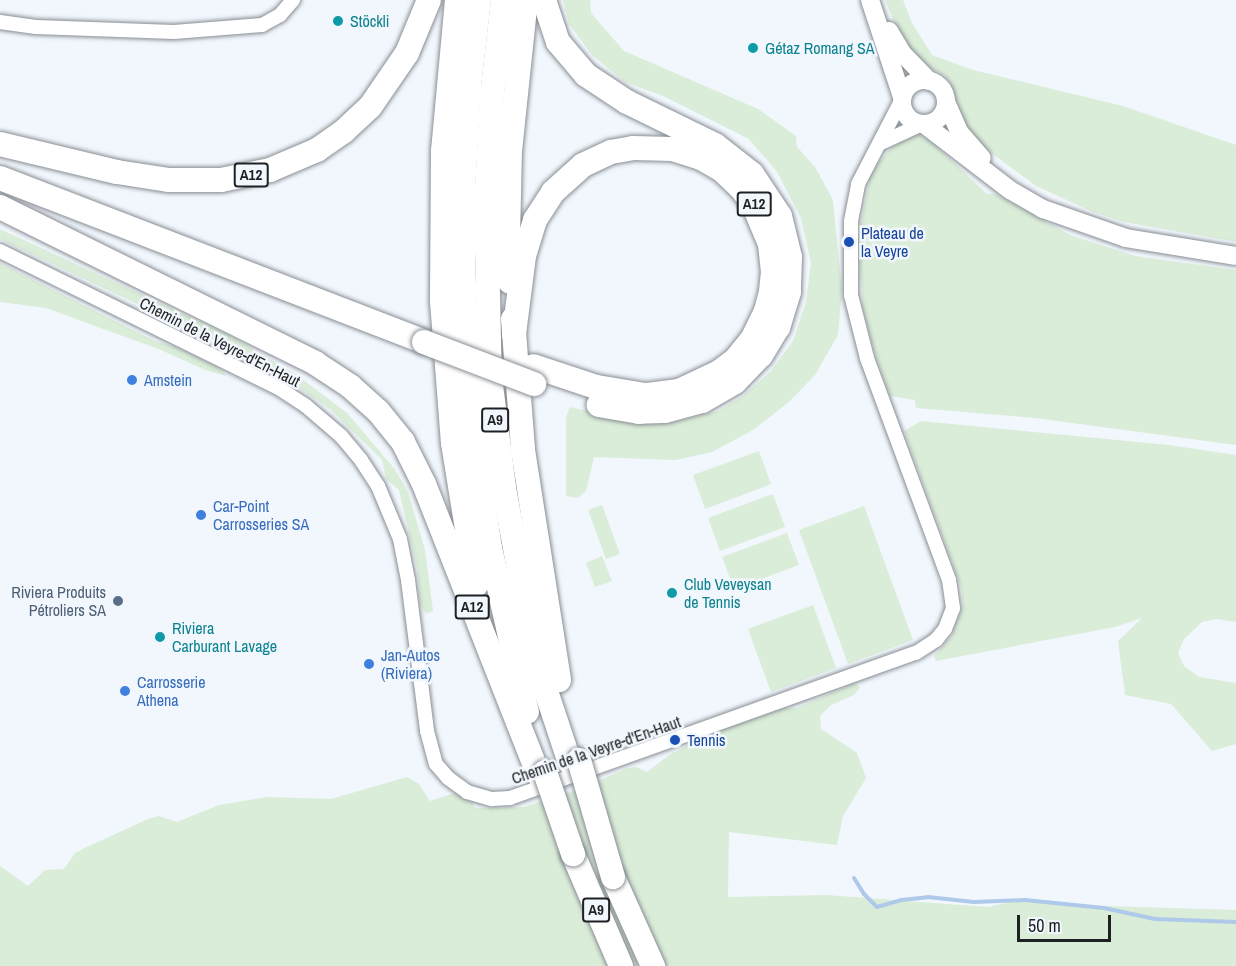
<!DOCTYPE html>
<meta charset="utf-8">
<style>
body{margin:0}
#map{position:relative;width:1236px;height:966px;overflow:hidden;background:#f1f7fd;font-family:"Archivo Narrow",sans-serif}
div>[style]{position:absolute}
.green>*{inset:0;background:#daedd8}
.stream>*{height:4px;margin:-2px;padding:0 2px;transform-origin:2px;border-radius:2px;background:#afc9ea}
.roads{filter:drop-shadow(0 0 2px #898e94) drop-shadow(0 0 2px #898e94)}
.minor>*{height:14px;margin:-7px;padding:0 7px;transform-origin:7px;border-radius:7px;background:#fff}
.secondary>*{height:18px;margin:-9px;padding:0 9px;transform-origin:9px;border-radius:9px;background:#fff}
.secondary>.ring{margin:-9px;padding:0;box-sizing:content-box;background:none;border:18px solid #fff;border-radius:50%}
.motorway>*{height:24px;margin:-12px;padding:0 12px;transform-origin:12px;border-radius:12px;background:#fff}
.bridges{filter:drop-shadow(0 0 2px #898e94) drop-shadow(0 0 2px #898e94)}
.motorway-bridge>*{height:24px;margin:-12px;padding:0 12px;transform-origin:12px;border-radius:12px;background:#fff}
.dots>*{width:16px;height:16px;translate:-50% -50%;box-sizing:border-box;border:3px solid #f1f7fd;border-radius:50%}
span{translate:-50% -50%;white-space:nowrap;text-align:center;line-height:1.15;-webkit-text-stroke:5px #f1f7fd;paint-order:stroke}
.shield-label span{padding:2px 4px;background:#f1f7fd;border:2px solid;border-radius:4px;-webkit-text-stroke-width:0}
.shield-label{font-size:15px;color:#1e2022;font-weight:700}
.culture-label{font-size:16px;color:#0d838f}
.left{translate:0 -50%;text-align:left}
.transit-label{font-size:16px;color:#164399}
.street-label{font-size:16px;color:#1e2022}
.shop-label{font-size:16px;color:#366cbe}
.service-label{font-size:16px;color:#4e5e75}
.right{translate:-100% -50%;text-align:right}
.scale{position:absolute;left:1017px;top:915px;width:94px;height:27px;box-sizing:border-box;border:3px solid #1e2022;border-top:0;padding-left:8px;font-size:18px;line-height:21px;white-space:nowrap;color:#1e2022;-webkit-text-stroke:4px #f1f7fd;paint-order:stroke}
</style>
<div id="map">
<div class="green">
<i style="clip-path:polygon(563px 0,590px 0,591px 13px,624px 51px,758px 109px,796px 136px,797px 147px,815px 167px,833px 200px,842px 290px,838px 335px,815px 375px,789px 402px,753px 430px,712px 452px,676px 460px,594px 457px,586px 491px,578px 498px,566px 496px,566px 417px,570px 407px,639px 423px,671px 422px,718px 411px,743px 396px,771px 371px,793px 341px,806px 302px,811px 263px,801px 218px,777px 172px,749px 139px,663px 96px,625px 82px,592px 55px,569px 24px)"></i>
<i style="clip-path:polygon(885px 0,903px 0,912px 23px,932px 55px,973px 70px,1123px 106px,1236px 145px,1236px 242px,1124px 222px,1093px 212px,1036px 186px,990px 152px,966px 128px,958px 113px,950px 82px,944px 75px,922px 63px,902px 40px)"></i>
<i style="clip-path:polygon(918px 134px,932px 142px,987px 194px,996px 194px,1070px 235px,1135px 256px,1236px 270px,1236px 445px,1035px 418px,916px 408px,915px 400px,890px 396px,872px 344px,863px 308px,858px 237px,870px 177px,879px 162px,892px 147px)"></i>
<i style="clip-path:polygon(0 229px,229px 335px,297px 375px,347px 413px,394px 468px,408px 492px,425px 550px,433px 611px,426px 614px,420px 604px,417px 568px,399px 490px,386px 479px,382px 460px,331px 410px,268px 366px,0 239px)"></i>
<i style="clip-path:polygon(0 263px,155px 341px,176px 347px,218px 367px,227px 376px,205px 370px,161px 350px,46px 308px,0 302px)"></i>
<i style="clip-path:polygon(921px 421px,1169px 445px,1236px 455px,1236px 622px,1217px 619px,1202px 622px,1184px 639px,1178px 653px,1184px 666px,1199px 677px,1236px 683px,1236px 744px,1212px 751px,1171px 704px,1125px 695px,1118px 641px,1142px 618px,1115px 627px,936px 661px,934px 656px,951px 637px,963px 604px,961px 587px,904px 431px)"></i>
<i style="clip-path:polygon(759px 451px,771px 484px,705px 509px,693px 475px)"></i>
<i style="clip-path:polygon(773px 494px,785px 527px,720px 551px,708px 518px)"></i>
<i style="clip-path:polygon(602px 505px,620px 554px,606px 559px,588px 510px)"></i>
<i style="clip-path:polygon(864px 506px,913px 640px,848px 664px,799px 530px)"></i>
<i style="clip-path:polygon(787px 533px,799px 565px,734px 589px,722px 557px)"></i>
<i style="clip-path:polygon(602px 556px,612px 581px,595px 587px,586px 563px)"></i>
<i style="clip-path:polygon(813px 605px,836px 668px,771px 692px,748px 629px)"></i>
<i style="clip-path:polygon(854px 683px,860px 687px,854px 695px,831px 705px,820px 716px,821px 729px,857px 753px,866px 778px,843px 816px,837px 845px,729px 832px,728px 897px,827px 895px,988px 907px,1019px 900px,1106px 906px,1236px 910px,1236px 966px,0 966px,0 866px,28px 886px,45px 870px,64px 869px,75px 853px,87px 847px,148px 819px,159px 816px,177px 822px,219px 805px,267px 797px,331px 799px,407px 777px,419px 784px,430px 801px,458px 792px,473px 792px,473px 805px,476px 808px,524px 807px,577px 790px,628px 768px,636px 767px,647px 772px,669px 755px,715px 732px,782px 708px,797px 708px)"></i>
</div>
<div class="stream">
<i style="left:854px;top:878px;width:19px;rotate:58deg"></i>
<i style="left:864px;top:894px;width:18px;rotate:45deg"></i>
<i style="left:877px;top:907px;width:25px;rotate:-16deg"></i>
<i style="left:901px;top:900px;width:27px;rotate:-6deg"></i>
<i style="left:928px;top:897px;width:46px;rotate:6.2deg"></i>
<i style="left:974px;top:902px;width:51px;rotate:-2.2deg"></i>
<i style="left:1025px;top:900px;width:79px;rotate:5.8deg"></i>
<i style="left:1104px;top:908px;width:52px;rotate:12.2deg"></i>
<i style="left:1155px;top:919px;width:81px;rotate:2.1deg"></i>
</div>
<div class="roads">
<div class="minor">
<i style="left:0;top:22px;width:36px;rotate:8deg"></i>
<i style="left:36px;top:27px;width:138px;rotate:2.1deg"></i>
<i style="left:174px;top:32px;width:88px;rotate:-4.5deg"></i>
<i style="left:262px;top:25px;width:21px;rotate:-29deg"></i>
<i style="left:280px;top:15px;width:20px;rotate:-49deg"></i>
<i style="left:881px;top:143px;width:45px;rotate:-24.9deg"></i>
<i style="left:0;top:251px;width:312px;rotate:26.2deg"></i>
<i style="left:280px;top:389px;width:31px;rotate:33deg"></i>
<i style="left:306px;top:406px;width:46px;rotate:40.6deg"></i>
<i style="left:341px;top:436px;width:31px;rotate:50deg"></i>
<i style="left:361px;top:460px;width:31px;rotate:57deg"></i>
<i style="left:378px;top:486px;width:57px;rotate:67.5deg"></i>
<i style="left:400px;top:539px;width:42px;rotate:79deg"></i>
<i style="left:408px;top:580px;width:152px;rotate:82.8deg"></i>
<i style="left:427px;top:731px;width:34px;rotate:75deg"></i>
<i style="left:436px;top:764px;width:18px;rotate:49deg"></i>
<i style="left:448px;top:778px;width:24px;rotate:36deg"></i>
<i style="left:467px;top:792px;width:26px;rotate:16deg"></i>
<i style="left:492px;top:799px;width:18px;rotate:-3deg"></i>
<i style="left:510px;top:798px;width:431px;rotate:-19.7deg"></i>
<i style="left:916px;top:653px;width:24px;rotate:-33deg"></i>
<i style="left:936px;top:640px;width:14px;rotate:-51deg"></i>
<i style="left:945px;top:629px;width:22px;rotate:-69deg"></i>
<i style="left:953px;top:608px;width:28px;rotate:-98deg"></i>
<i style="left:949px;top:580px;width:237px;rotate:-110.3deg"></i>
<i style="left:867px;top:358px;width:65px;rotate:-104.3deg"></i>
<i style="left:851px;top:295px;width:74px;rotate:-90deg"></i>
<i style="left:851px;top:221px;width:38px;rotate:-79deg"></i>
<i style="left:858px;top:184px;width:96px;rotate:-62.6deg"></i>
</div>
<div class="secondary">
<i style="left:870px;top:0;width:102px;rotate:71.7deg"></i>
<i style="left:889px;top:31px;width:26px;rotate:59deg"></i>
<i style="left:902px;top:53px;width:39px;rotate:46deg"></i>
<i class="ring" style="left:902px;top:80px;width:26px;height:26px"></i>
<i style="left:946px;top:102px;width:34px;rotate:66deg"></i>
<i style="left:960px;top:133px;width:33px;rotate:49deg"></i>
<i style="left:924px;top:124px;width:108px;rotate:37.5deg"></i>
<i style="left:1010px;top:190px;width:38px;rotate:30deg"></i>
<i style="left:1043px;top:209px;width:88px;rotate:19.3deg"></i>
<i style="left:1126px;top:238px;width:111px;rotate:9.3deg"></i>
</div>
<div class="motorway">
<i style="left:457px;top:0;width:152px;rotate:95.3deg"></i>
<i style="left:443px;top:151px;width:150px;rotate:90.4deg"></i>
<i style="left:442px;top:301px;width:142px;rotate:85.6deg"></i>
<i style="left:453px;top:443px;width:144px;rotate:80.8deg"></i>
<i style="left:479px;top:0;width:88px;rotate:96.6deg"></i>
<i style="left:469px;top:87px;width:104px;rotate:93.3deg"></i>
<i style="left:463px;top:191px;width:71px;rotate:90deg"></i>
<i style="left:463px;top:262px;width:115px;rotate:87.5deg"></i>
<i style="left:468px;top:377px;width:92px;rotate:83.7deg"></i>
<i style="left:478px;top:468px;width:81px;rotate:81.5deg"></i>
<i style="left:490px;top:548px;width:168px;rotate:77.3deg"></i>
<i style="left:503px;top:0;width:96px;rotate:96.6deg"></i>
<i style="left:492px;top:95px;width:112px;rotate:93.1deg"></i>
<i style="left:486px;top:207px;width:170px;rotate:88.7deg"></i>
<i style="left:490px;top:377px;width:112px;rotate:82.8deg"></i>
<i style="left:504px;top:488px;width:116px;rotate:79.6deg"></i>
<i style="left:525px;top:602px;width:88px;rotate:76.9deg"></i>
<i style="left:545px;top:688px;width:79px;rotate:71.6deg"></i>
<i style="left:544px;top:0;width:44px;rotate:71.6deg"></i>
<i style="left:558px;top:42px;width:43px;rotate:49.7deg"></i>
<i style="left:586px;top:75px;width:49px;rotate:33.4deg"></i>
<i style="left:627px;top:102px;width:98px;rotate:26deg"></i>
<i style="left:715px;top:145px;width:47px;rotate:38.1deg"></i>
<i style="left:752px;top:174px;width:50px;rotate:56.3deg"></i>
<i style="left:780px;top:216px;width:42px;rotate:76.3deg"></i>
<i style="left:790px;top:257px;width:35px;rotate:92deg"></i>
<i style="left:789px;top:292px;width:37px;rotate:107deg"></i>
<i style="left:778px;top:327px;width:33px;rotate:121deg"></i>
<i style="left:761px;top:355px;width:37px;rotate:134deg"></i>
<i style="left:735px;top:382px;width:38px;rotate:150deg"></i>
<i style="left:702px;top:401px;width:39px;rotate:165deg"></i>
<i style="left:664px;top:411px;width:25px;rotate:178deg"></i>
<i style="left:639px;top:412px;width:41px;rotate:-170.1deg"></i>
<i style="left:0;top:144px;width:120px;rotate:13.5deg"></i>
<i style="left:117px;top:172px;width:53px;rotate:8.7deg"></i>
<i style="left:169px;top:180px;width:52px"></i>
<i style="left:221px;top:180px;width:50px;rotate:-11.5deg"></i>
<i style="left:270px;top:170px;width:51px;rotate:-23.1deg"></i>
<i style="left:317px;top:150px;width:33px;rotate:-35deg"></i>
<i style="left:344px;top:131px;width:35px;rotate:-43deg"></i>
<i style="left:370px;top:107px;width:65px;rotate:-55.6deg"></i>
<i style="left:407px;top:53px;width:57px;rotate:-67.5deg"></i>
<i style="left:0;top:178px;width:455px;rotate:21.1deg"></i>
<i style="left:0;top:207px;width:352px;rotate:26.3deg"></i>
<i style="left:315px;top:363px;width:42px;rotate:33.3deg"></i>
<i style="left:350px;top:386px;width:38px;rotate:42deg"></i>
<i style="left:378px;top:411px;width:40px;rotate:51deg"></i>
<i style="left:403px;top:442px;width:47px;rotate:63.4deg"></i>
<i style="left:424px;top:484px;width:312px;rotate:68.5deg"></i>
<i style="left:510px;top:282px;width:44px;rotate:-92.6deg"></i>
<i style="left:508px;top:238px;width:87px;rotate:-88.7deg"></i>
<i style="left:510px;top:151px;width:152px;rotate:-84deg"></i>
<i style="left:513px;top:319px;width:131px;rotate:85.6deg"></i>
<i style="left:523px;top:450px;width:233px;rotate:81.1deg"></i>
<i style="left:514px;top:334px;width:79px;rotate:-82.7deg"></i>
<i style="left:524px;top:256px;width:38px;rotate:-73deg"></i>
<i style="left:535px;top:220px;width:33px;rotate:-57deg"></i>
<i style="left:553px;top:192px;width:40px;rotate:-42deg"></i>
<i style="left:583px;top:165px;width:31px;rotate:-25deg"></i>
<i style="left:611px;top:152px;width:22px;rotate:-10deg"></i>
<i style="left:633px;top:148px;width:40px;rotate:1.4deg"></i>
<i style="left:673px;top:149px;width:32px;rotate:18deg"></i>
<i style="left:703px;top:159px;width:22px;rotate:30deg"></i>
<i style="left:722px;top:170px;width:28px;rotate:44deg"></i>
<i style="left:742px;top:189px;width:21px;rotate:55deg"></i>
<i style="left:754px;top:206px;width:41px;rotate:67.2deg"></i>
<i style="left:770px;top:244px;width:28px;rotate:84deg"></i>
<i style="left:773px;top:272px;width:20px;rotate:96deg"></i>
<i style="left:771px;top:292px;width:20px;rotate:105deg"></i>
<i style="left:766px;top:311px;width:30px;rotate:116deg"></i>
<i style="left:753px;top:338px;width:28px;rotate:129deg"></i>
<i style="left:735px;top:360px;width:20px;rotate:143deg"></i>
<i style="left:719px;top:372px;width:44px;rotate:154.6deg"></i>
<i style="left:679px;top:391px;width:34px;rotate:173deg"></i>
<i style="left:645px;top:395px;width:50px;rotate:-170.7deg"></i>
<i style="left:596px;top:387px;width:66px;rotate:-161.6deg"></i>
<i style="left:573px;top:854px;width:122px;rotate:66.8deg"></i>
<i style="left:613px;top:877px;width:98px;rotate:65.8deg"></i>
</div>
</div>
<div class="bridges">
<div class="motorway-bridge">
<i style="left:424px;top:342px;width:118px;rotate:20.9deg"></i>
<i style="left:579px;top:760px;width:122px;rotate:73.8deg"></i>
<i style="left:545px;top:772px;width:87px;rotate:71.1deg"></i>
</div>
</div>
<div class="dots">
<i style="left:338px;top:21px;background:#0f9aa8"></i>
<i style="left:753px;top:48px;background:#0f9aa8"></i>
<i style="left:849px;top:242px;background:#1a4fb4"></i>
<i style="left:132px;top:380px;background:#3f7fe0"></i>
<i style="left:201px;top:515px;background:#3f7fe0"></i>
<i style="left:672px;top:593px;background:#0f9aa8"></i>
<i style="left:118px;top:601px;background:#5c6f8a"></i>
<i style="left:160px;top:637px;background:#0f9aa8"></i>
<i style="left:369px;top:664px;background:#3f7fe0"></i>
<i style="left:125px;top:691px;background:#3f7fe0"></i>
<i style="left:675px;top:740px;background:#1a4fb4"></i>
</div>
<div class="shield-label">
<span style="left:251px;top:175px">A12</span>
<span style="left:754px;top:204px">A12</span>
<span style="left:495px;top:420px">A9</span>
<span style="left:472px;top:607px">A12</span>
<span style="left:596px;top:910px">A9</span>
</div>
<div class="culture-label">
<span class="left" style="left:350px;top:21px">Stöckli</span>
<span class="left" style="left:765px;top:48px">Gétaz Romang SA</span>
<span class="left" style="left:684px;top:593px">Club Veveysan<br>de Tennis</span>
<span class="left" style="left:172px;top:637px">Riviera<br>Carburant Lavage</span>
</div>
<div class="transit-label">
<span class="left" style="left:861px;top:242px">Plateau de<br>la Veyre</span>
<span class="left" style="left:687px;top:740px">Tennis</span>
</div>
<div class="street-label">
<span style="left:220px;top:342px;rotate:27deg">Chemin de la Veyre-d'En-Haut</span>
<span style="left:596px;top:750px;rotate:-19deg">Chemin de la Veyre-d'En-Haut</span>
</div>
<div class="shop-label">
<span class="left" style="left:144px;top:380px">Amstein</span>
<span class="left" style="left:213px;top:515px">Car-Point<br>Carrosseries SA</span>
<span class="left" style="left:381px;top:664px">Jan-Autos<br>(Riviera)</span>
<span class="left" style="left:137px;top:691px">Carrosserie<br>Athena</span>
</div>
<div class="service-label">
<span class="right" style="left:106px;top:601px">Riviera Produits<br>Pétroliers SA</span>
</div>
<div class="scale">50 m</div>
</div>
